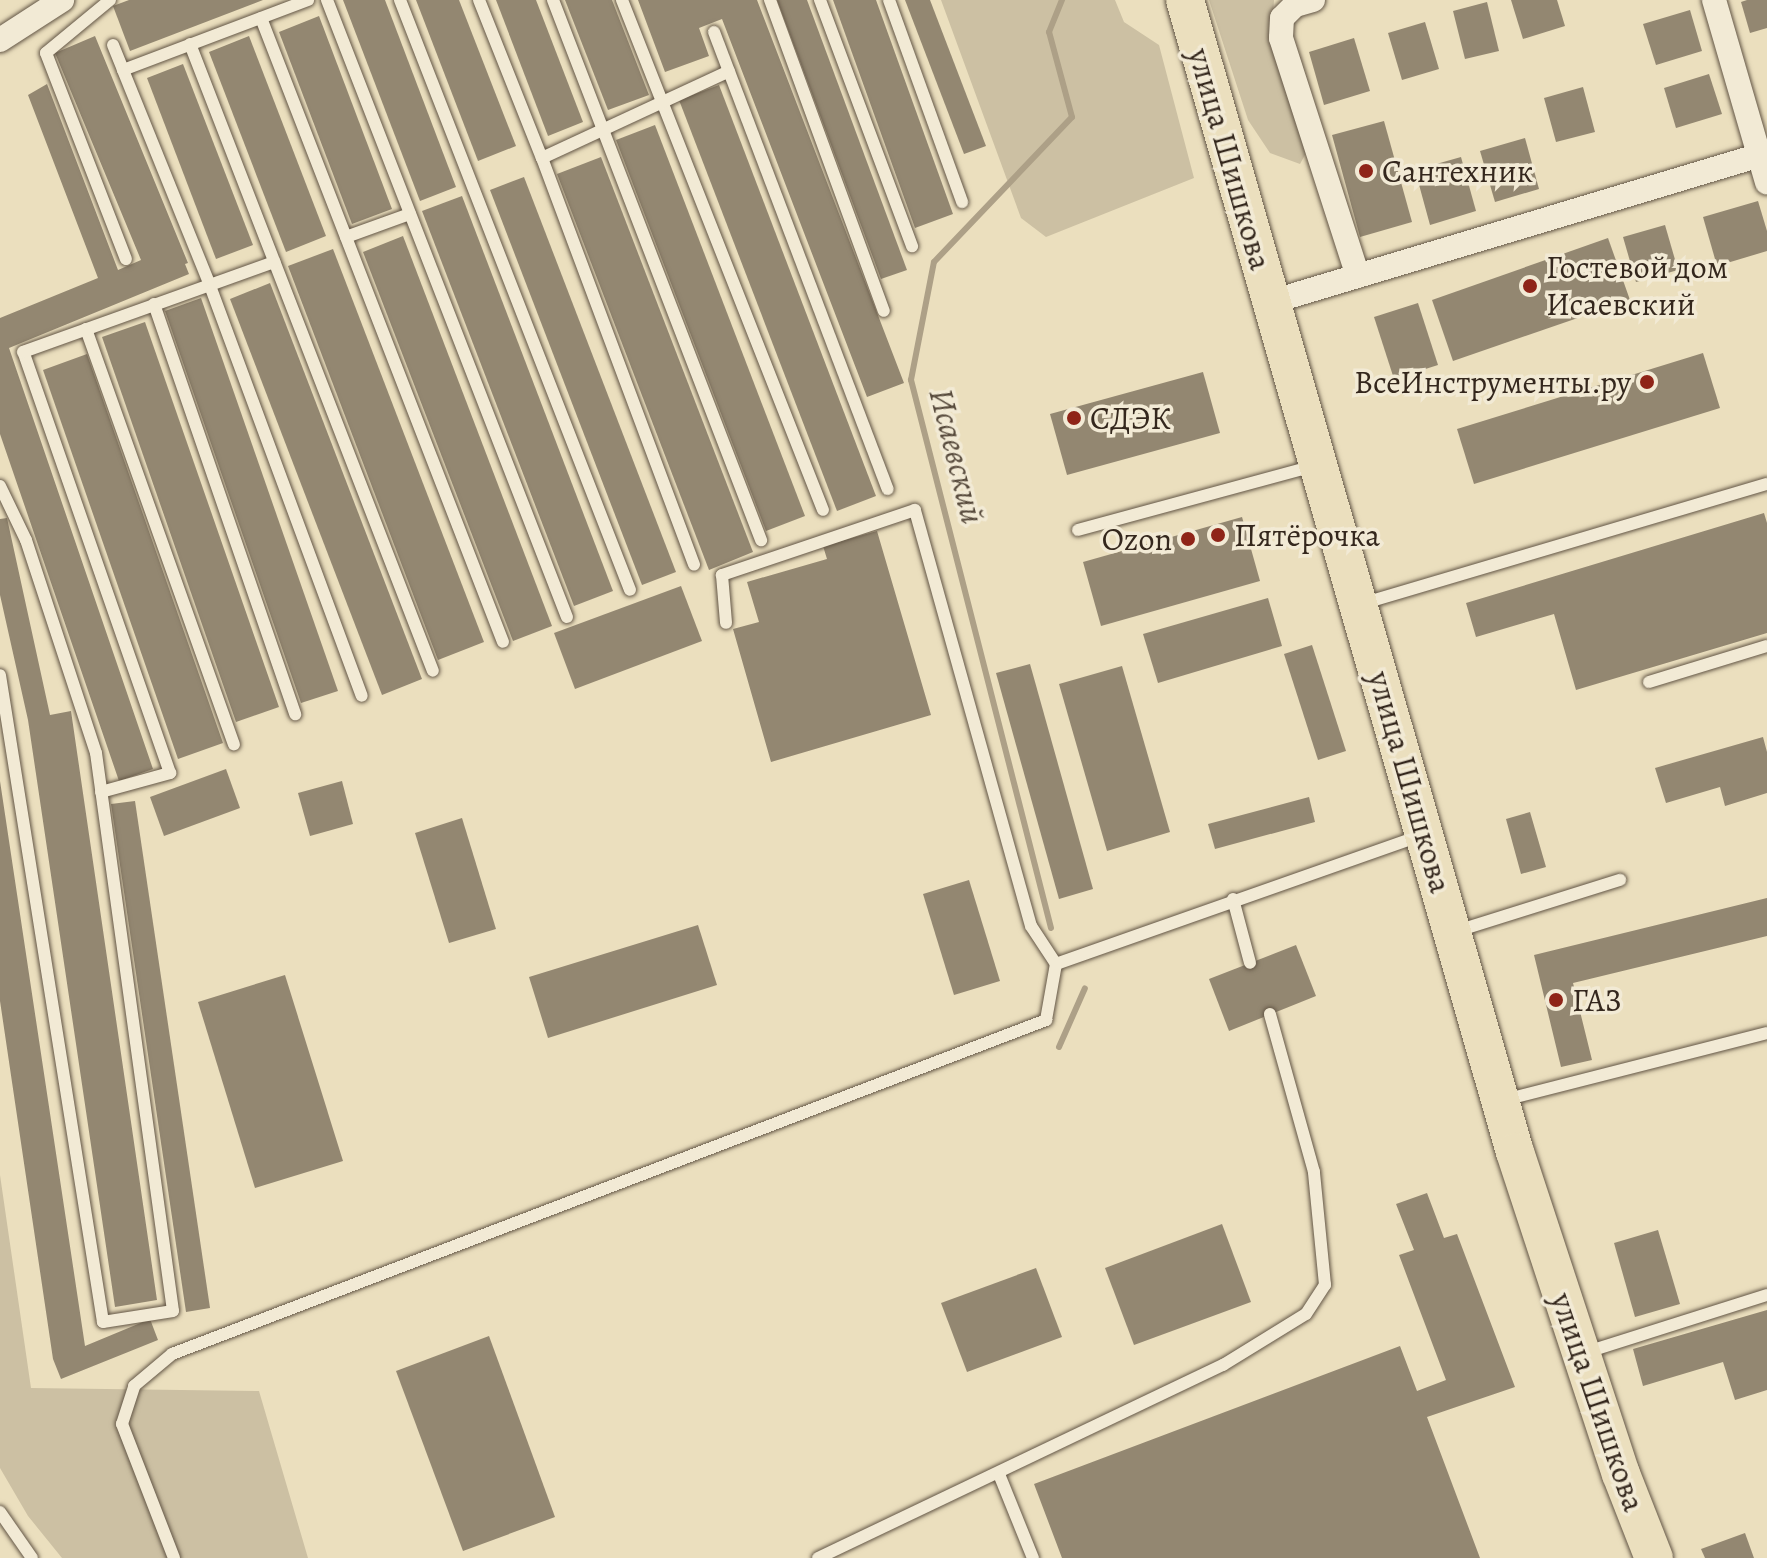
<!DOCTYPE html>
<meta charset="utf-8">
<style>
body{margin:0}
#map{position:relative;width:1767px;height:1558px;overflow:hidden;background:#ebdfbe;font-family:Alegreya,serif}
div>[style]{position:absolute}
.green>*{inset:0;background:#ccc0a3}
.stream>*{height:6px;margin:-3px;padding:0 3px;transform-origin:3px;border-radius:3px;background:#ada087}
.building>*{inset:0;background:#938771}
.roads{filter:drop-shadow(0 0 2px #625545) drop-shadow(0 0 2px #625545)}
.lane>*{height:12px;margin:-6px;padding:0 6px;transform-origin:6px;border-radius:6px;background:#f2ead5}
.street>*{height:24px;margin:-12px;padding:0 12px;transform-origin:12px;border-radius:12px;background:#f2ead5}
.primary>*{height:38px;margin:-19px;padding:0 19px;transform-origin:19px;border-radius:19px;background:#ebdfbe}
.dots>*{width:22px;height:22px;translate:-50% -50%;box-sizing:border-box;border:4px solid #f2ead5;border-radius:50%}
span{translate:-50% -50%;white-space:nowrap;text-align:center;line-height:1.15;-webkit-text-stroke:7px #f2ead5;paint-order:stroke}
.street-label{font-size:32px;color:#34271d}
.poi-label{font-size:32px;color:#34271d}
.left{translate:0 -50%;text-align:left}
.right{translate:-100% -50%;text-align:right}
.water-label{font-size:34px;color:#584b3d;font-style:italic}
</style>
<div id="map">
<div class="green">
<i style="clip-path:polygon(941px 0,1115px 0,1124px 22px,1159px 45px,1194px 178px,1046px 237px,1021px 218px)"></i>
<i style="clip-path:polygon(1209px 0,1274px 0,1273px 14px,1311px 144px,1300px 164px,1270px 153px,1248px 120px)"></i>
<i style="clip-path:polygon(0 1175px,31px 1388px,259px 1391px,308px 1558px,62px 1558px,28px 1516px,0 1468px)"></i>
</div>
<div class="stream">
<i style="left:1051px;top:928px;width:566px;rotate:-104.33deg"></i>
<i style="left:911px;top:380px;width:120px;rotate:-79deg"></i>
<i style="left:934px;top:262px;width:200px;rotate:-46.4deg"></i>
<i style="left:1072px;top:117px;width:88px;rotate:-105.1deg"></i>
<i style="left:1049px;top:32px;width:35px;rotate:-68deg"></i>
<i style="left:1059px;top:1047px;width:64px;rotate:-66.2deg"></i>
</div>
<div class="building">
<i style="clip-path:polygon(129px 0,263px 0,130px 51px,113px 6px)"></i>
<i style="clip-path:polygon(343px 0,385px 0,456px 187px,420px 201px)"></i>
<i style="clip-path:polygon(416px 0,459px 0,516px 146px,478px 161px)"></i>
<i style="clip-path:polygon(496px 0,536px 0,583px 122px,548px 136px)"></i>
<i style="clip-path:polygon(565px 0,612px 0,649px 95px,608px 110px)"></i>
<i style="clip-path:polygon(638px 0,757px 0,904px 383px,867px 397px,722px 19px,699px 28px,709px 56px,665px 72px)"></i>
<i style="clip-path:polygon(777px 0,807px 0,907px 270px,881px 279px)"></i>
<i style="clip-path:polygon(833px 0,876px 0,953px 214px,915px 228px)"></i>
<i style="clip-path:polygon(905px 0,930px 0,986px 146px,964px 154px)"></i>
<i style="clip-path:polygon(1511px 0,1557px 0,1565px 26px,1523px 39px)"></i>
<i style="clip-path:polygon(1747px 0,1767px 0,1767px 28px,1750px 33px,1741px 2px)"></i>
<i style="clip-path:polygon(1487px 2px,1499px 51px,1465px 59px,1453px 11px)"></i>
<i style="clip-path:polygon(1690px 10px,1702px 51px,1656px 65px,1643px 24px)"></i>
<i style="clip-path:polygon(319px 16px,392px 209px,352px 224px,279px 32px)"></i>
<i style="clip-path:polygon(1425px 22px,1439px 69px,1402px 80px,1388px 33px)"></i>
<i style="clip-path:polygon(95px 36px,188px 263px,185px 264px,189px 274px,9px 348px,153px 769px,119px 781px,0 434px,0 318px,98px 278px,28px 95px,47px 84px,118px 270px,141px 260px,55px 53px)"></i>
<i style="clip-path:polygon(249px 36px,326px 236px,286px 252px,209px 52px)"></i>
<i style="clip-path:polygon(1354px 38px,1370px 91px,1324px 105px,1309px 52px)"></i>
<i style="clip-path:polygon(183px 64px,253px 245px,216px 259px,147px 78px)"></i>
<i style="clip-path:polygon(1709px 74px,1722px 114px,1676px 128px,1664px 88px)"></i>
<i style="clip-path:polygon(719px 85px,876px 496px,837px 511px,679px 100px)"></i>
<i style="clip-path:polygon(1583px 87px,1595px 132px,1556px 142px,1544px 98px)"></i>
<i style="clip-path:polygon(1384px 121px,1412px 222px,1360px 237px,1332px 135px)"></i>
<i style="clip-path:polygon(655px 125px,805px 516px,766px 531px,616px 140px)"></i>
<i style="clip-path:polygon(1525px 138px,1539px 189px,1495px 202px,1480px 151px)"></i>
<i style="clip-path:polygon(601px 157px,753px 552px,709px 570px,557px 174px)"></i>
<i style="clip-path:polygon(1461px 157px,1476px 211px,1430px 225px,1415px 170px)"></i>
<i style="clip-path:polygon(524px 177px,676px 572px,642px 585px,490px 190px)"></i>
<i style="clip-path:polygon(462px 196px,613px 591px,574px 606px,422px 211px)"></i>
<i style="clip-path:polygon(1758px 201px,1767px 231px,1767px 251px,1717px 266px,1703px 217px)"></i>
<i style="clip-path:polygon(1665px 225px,1678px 270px,1636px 282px,1623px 237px)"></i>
<i style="clip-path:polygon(403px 236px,552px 626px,513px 641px,363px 252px)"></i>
<i style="clip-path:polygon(1608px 238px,1630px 300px,1453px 361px,1432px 300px)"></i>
<i style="clip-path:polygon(333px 249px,484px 642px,438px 660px,288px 266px)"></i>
<i style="clip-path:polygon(270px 283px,422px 679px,382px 695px,230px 299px)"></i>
<i style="clip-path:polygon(201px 298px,338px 691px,301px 703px,165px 311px)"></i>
<i style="clip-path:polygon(1418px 303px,1438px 365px,1394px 379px,1374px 317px)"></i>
<i style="clip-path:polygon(145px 322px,279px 707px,236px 722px,102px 337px)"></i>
<i style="clip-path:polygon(1703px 353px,1720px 408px,1474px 484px,1457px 429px)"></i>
<i style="clip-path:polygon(87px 354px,223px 743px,178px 759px,43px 370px)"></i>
<i style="clip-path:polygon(1203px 372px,1220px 433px,1067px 475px,1050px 414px)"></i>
<i style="clip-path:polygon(1764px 513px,1767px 523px,1767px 633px,1576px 690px,1554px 614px,1476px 637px,1466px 603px)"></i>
<i style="clip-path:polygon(1242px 517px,1260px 581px,1101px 626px,1083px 562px)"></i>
<i style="clip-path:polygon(7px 518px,50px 715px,71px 711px,157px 1300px,115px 1307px,28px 720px,0 595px,0 519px)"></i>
<i style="clip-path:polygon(877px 531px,931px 715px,771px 762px,733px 629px,759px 622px,747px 582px,827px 559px,823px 546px)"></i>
<i style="clip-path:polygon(681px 586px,702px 641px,575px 689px,554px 633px)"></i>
<i style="clip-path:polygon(1268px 598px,1282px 646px,1158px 683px,1143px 634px)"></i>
<i style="clip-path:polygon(1312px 645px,1346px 751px,1318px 760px,1284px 654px)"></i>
<i style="clip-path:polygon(1030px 664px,1093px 889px,1059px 899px,996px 673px)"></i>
<i style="clip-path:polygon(1122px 666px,1170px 832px,1107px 851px,1059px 684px)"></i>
<i style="clip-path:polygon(1763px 737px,1767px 752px,1767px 793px,1725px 806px,1720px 787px,1666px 803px,1655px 768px)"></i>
<i style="clip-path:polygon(226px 769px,240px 808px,164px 836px,150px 797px)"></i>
<i style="clip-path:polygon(0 781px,85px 1346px,150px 1319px,158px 1340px,61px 1379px,53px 1359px,0 1001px)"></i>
<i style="clip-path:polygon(342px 781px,353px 824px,310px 836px,298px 793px)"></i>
<i style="clip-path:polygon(1309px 797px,1315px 822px,1215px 849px,1208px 824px)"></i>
<i style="clip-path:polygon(135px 801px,210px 1308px,186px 1312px,111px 804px)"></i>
<i style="clip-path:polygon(1530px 812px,1546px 867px,1521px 874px,1506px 819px)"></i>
<i style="clip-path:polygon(462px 818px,496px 929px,449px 943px,415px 833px)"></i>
<i style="clip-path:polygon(969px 880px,1000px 981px,954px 995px,923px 894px)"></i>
<i style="clip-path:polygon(1767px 898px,1767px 936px,1573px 983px,1592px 1060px,1561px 1067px,1534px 955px)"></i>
<i style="clip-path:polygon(698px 925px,717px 985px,548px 1038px,529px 977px)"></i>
<i style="clip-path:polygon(1296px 945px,1316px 996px,1229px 1031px,1209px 979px)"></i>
<i style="clip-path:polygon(285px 975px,343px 1161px,255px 1188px,198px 1002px)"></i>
<i style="clip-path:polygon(1427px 1193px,1444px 1238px,1457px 1234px,1515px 1387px,1427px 1417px,1480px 1558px,1062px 1558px,1034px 1484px,1400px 1346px,1417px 1391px,1446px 1380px,1399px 1255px,1414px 1250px,1396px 1204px)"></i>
<i style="clip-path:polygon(1222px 1224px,1251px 1302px,1134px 1345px,1105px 1268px)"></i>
<i style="clip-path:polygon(1658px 1230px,1680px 1304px,1635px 1317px,1614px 1243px)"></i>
<i style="clip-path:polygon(1036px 1268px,1062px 1337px,967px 1372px,941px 1303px)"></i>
<i style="clip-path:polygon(1767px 1310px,1767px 1390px,1735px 1400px,1723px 1362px,1643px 1386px,1633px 1349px)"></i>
<i style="clip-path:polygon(489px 1336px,555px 1517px,463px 1551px,396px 1371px)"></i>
<i style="clip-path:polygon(1745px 1533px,1754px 1558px,1705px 1558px,1701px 1549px)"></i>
</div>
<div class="roads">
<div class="lane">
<i style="left:110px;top:0;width:83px;rotate:140.4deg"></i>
<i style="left:46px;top:53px;width:221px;rotate:68.8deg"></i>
<i style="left:327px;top:0;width:662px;rotate:68.75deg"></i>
<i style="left:400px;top:0;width:633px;rotate:68.7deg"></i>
<i style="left:479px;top:0;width:170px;rotate:68.3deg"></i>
<i style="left:542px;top:158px;width:434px;rotate:69.5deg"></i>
<i style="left:553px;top:0;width:579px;rotate:68.93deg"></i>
<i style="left:622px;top:0;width:548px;rotate:68.49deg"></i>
<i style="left:770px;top:0;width:331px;rotate:69.9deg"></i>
<i style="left:820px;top:0;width:263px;rotate:69.5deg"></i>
<i style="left:889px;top:0;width:215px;rotate:70.1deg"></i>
<i style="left:261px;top:18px;width:669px;rotate:68.8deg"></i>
<i style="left:714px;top:32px;width:489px;rotate:69.2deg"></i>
<i style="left:190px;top:44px;width:672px;rotate:68.82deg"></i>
<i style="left:113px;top:45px;width:27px;rotate:68deg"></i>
<i style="left:123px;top:70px;width:198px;rotate:-20.7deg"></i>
<i style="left:123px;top:70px;width:230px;rotate:68deg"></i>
<i style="left:209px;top:283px;width:440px;rotate:69.7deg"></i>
<i style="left:542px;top:158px;width:206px;rotate:-24.9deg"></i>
<i style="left:346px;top:237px;width:68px;rotate:-19.8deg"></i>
<i style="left:154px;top:304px;width:434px;rotate:71deg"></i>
<i style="left:86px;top:329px;width:441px;rotate:70.4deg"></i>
<i style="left:0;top:486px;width:60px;rotate:64.3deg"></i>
<i style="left:26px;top:540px;width:224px;rotate:71.8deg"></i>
<i style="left:96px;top:753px;width:563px;rotate:82.14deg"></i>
<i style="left:173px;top:1311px;width:71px;rotate:171.1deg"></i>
<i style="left:103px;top:1322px;width:655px;rotate:-99.05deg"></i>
<i style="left:1078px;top:530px;width:245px;rotate:-15.2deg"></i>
<i style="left:1361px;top:604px;width:423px;rotate:-16.5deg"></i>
<i style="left:1649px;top:682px;width:123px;rotate:-17deg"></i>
<i style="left:101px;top:792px;width:72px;rotate:-15.4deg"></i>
<i style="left:170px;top:773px;width:446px;rotate:-109.2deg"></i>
<i style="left:23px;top:352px;width:267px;rotate:-19.7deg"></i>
<i style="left:1233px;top:899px;width:66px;rotate:75.1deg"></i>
<i style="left:1457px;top:931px;width:171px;rotate:-17.4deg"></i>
<i style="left:1056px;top:964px;width:388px;rotate:-19.4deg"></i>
<i style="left:1504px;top:1100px;width:271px;rotate:-14.3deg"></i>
<i style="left:1584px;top:1353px;width:192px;rotate:-17.6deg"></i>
<i style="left:999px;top:1474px;width:91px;rotate:68deg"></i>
<i style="left:0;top:1512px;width:56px;rotate:55.2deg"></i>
<i style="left:174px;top:1558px;width:144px;rotate:-111.2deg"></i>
<i style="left:122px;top:1424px;width:40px;rotate:-72deg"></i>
<i style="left:134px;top:1386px;width:50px;rotate:-40.1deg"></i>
<i style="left:172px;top:1354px;width:936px;rotate:-20.91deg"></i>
<i style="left:1046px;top:1020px;width:57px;rotate:-79.9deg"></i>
<i style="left:1056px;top:964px;width:45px;rotate:-123.3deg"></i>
<i style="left:1031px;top:926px;width:432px;rotate:-105.6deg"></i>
<i style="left:915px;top:510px;width:204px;rotate:161.4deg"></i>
<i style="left:722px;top:575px;width:48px;rotate:85.2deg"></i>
<i style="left:818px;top:1558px;width:449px;rotate:-25.5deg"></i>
<i style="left:1223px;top:1365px;width:97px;rotate:-31.6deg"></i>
<i style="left:1306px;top:1314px;width:35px;rotate:-57deg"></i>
<i style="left:1325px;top:1285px;width:114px;rotate:-95.6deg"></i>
<i style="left:1314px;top:1172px;width:164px;rotate:-105.6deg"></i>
</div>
<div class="street">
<i style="left:1313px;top:0;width:19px;rotate:164deg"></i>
<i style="left:1295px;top:5px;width:18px;rotate:135deg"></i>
<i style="left:1282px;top:18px;width:20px;rotate:93deg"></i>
<i style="left:1281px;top:38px;width:250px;rotate:72.1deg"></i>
<i style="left:1714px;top:0;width:190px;rotate:73.8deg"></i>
<i style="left:0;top:40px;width:74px;rotate:-32.8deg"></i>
<i style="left:1271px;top:302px;width:518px;rotate:-16.72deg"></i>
</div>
<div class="primary">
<i style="left:1185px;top:0;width:1198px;rotate:74.02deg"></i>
<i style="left:1515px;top:1152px;width:339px;rotate:71.8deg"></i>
<i style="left:1621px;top:1474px;width:90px;rotate:68.6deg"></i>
</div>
</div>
<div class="dots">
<i style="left:1366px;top:171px;background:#8f2418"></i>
<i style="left:1530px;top:286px;background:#8f2418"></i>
<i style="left:1647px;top:382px;background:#8f2418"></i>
<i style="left:1074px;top:418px;background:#8f2418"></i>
<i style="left:1218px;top:535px;background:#8f2418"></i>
<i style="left:1188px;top:539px;background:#8f2418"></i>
<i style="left:1556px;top:1000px;background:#8f2418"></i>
</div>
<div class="street-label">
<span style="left:1230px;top:159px;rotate:74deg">улица Шишкова</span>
<span style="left:1410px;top:782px;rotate:74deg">улица Шишкова</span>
<span style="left:1598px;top:1402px;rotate:71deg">улица Шишкова</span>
</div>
<div class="poi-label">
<span class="left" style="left:1382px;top:171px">Сантехник</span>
<span class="left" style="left:1546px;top:286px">Гостевой дом<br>Исаевский</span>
<span class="right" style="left:1631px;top:382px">ВсеИнструменты.ру</span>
<span class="left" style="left:1090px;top:418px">СДЭК</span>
<span class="left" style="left:1234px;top:535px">Пятёрочка</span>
<span class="right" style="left:1172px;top:539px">Ozon</span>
<span class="left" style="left:1572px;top:1000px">ГАЗ</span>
</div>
<div class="water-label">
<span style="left:957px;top:456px;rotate:76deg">Исаевский</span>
</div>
</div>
